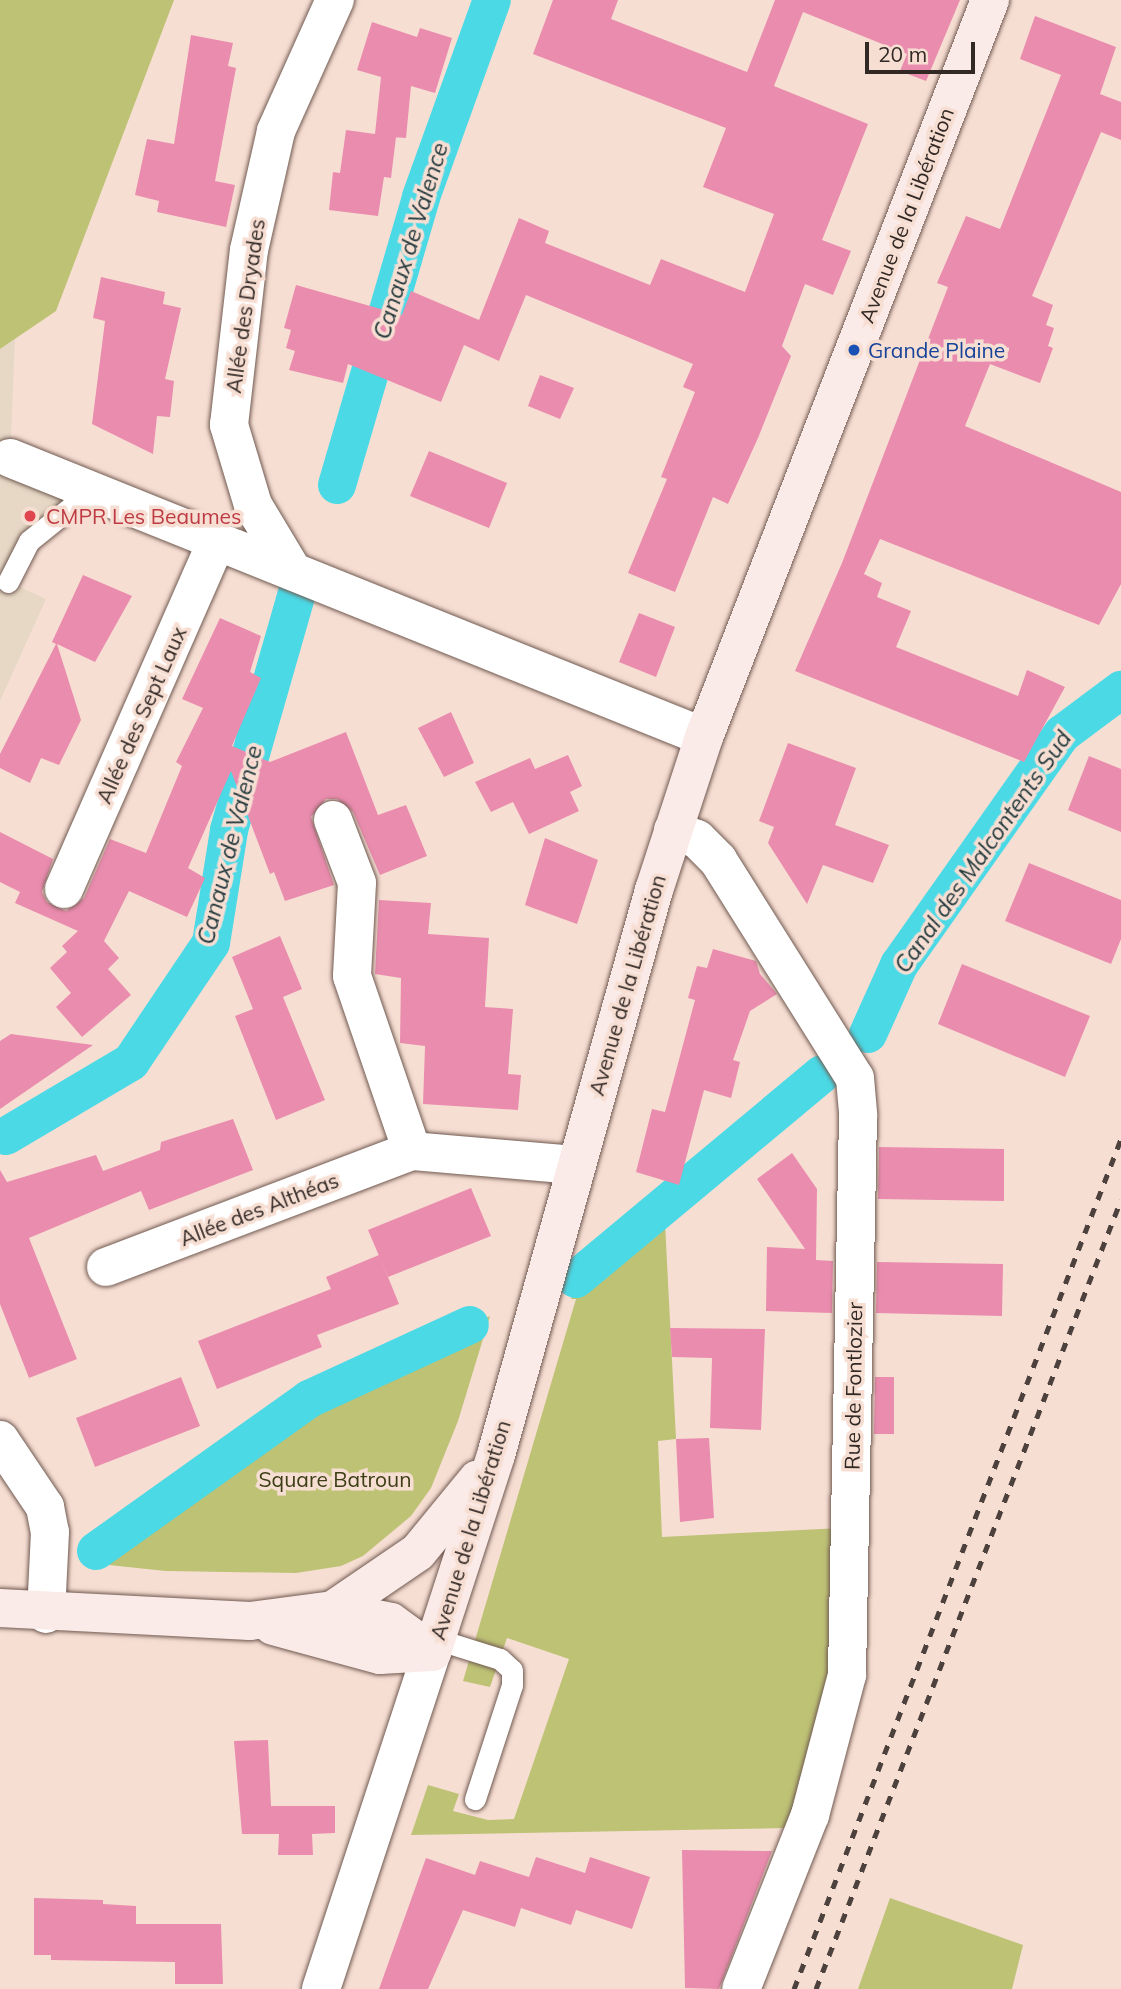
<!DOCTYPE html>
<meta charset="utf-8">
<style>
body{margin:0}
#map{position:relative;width:1121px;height:1989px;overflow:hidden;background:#f7ded3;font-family:Mulish,sans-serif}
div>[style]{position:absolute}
.medical>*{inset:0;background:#e6d8c5}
.green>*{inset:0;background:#bec275}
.canal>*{height:38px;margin:-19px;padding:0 19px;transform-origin:19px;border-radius:19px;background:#4bd9e6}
.building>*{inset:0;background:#ea8cae}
.roads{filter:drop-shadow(0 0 2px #705a51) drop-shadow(0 0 2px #705a51)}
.service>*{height:21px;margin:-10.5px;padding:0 10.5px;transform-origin:10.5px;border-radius:10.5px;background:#fff}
.minor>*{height:38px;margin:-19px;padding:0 19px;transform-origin:19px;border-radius:19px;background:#fff}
.tertiary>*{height:38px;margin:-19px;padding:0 19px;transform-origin:19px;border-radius:19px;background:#fff}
.secondary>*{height:38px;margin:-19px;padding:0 19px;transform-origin:19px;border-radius:19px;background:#fbebe8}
.rail>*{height:5px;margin-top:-2.5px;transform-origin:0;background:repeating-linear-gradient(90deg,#4c413c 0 9px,transparent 0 18px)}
.dots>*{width:19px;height:19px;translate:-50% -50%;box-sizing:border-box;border:4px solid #f7ded3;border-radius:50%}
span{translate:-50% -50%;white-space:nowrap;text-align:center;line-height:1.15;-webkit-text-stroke:7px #f7ded3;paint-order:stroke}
.street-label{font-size:21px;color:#322925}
.transit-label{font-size:21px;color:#164399}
.left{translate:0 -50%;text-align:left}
.health-label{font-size:21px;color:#be3a42}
.park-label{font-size:21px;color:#3c3e15}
.water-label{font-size:23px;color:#233a3d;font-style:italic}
.scale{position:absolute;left:865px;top:42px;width:110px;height:32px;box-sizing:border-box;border:4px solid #322925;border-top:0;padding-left:9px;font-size:21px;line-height:24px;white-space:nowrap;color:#322925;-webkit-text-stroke:5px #f7ded3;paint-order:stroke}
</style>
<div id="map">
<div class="medical">
<i style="clip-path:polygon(15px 339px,10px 458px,91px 491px,29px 541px,9px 582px,46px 599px,0 701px,0 349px)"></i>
</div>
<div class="green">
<i style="clip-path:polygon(0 0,174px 0,56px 311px,0 349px)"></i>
<i style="clip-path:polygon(665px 1223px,676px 1439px,658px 1441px,662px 1537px,841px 1528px,839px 1639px,817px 1745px,785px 1828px,411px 1835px,428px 1785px,459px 1794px,453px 1811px,488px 1820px,514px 1819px,569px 1659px,507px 1638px,490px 1687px,463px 1681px,576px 1299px,571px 1299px,575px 1287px)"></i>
<i style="clip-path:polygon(490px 1316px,458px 1421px,431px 1488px,411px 1516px,363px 1556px,341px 1566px,296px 1573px,166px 1571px,80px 1562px,309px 1399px)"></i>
<i style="clip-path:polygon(890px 1898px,1023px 1945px,1012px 1989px,858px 1989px)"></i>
</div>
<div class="canal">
<i style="left:337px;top:485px;width:300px;rotate:-73.7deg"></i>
<i style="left:421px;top:197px;width:209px;rotate:-70.2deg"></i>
<i style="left:868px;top:1034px;width:76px;rotate:-65.8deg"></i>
<i style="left:899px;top:965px;width:283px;rotate:-54.8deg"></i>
<i style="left:1062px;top:734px;width:74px;rotate:-36.7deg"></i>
<i style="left:6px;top:1136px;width:145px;rotate:-30.6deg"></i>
<i style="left:131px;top:1062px;width:143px;rotate:-56.1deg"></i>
<i style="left:211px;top:943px;width:114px;rotate:-80.9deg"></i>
<i style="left:229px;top:830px;width:247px;rotate:-74deg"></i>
<i style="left:576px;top:1279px;width:320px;rotate:-39.8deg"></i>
<i style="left:96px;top:1551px;width:262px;rotate:-35.5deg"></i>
<i style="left:309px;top:1399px;width:177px;rotate:-24.7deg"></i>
</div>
<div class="building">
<i style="clip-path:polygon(553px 0,618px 0,611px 19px,747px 72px,775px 0,960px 0,926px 81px,900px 71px,907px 54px,803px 12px,774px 86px,868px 124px,822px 240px,851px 251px,833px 295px,805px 284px,782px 346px,791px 356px,758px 438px,728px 504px,713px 497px,675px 592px,628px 573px,667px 479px,661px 477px,695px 392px,683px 387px,693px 364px,526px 295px,499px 361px,464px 345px,441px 402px,348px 364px,343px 383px,289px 370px,295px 351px,286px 348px,291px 330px,284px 328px,296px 285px,402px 315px,411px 291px,479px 320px,519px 218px,549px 231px,545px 243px,650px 285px,661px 259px,745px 292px,774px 214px,703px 187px,726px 128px,533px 54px)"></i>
<i style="clip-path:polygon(1035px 16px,1116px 47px,1100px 94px,1121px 102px,1121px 140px,1101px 132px,1032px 296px,1053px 305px,1046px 325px,1054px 328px,1048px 346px,1053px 348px,1040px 383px,990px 364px,965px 426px,1121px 492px,1121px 584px,1099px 625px,880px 539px,864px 574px,882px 583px,877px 597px,911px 611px,896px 647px,1018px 696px,1027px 670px,1065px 687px,1024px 762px,795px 671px,842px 563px,948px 287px,937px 283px,966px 216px,1000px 229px,1061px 75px,1020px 59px)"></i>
<i style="clip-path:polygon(372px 22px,417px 37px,420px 28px,452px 38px,435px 93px,411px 86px,406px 138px,392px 137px,396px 137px,391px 178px,384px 177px,378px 216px,329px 210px,333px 172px,340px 173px,346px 130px,375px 134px,381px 77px,357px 70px)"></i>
<i style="clip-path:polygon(191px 35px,233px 43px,228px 66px,236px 68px,215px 181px,235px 185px,226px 227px,157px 212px,159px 201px,135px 195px,147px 139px,174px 144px)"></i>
<i style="clip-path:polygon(101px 277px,165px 292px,163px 304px,181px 308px,165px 379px,174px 381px,170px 417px,157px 416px,153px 454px,92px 424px,105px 321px,93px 318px)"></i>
<i style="clip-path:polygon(540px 375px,574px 388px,560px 419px,528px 406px)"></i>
<i style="clip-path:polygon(429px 451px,507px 483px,489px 528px,410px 496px)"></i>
<i style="clip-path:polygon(83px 575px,132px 596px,95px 662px,57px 644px,81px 720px,59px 765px,41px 758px,30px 783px,0 768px,0 754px,56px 644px,52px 642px)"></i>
<i style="clip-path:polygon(639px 613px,675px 627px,656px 677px,619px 662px)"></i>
<i style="clip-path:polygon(220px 618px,261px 636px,250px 672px,261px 678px,232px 746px,270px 762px,346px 732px,378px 815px,406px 805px,427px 856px,380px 875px,353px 812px,337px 799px,326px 799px,311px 817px,334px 885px,285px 901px,274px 872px,270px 874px,231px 771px,188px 868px,205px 878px,187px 917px,129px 891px,104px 941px,119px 958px,108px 969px,131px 995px,82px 1037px,56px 1007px,71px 993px,50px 968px,67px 952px,62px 946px,78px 931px,15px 903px,20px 892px,0 882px,0 832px,53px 859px,42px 892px,47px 902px,66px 911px,84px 898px,110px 839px,146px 853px,182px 766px,176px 762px,203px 708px,182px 699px)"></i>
<i style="clip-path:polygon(451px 712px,474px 763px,444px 777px,418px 728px)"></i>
<i style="clip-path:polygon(788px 743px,856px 768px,835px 825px,889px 845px,873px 883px,823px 865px,807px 904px,768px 843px,774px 827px,759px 821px)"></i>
<i style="clip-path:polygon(568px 755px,582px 786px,570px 792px,579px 811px,529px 834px,513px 802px,491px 812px,475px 782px,530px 758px,535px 769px)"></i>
<i style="clip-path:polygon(1089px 756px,1121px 769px,1121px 832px,1068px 810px)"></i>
<i style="clip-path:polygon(545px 838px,598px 860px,577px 924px,525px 905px)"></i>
<i style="clip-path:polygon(1029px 863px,1121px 900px,1121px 939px,1111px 964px,1005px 921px)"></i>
<i style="clip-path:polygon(379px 900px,431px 903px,428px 934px,489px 938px,485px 1007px,513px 1009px,508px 1074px,521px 1075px,518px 1110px,423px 1104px,425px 1046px,400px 1043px,401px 978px,375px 974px)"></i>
<i style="clip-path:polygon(280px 936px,302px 989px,283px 997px,325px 1100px,276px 1120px,235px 1016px,253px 1009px,232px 957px)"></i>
<i style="clip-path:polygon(713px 949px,756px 961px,760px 974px,777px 994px,750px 1011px,733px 1060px,740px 1062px,731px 1098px,704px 1090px,679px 1185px,636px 1172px,652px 1109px,665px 1112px,695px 1000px,688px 998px,697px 966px,707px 968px)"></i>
<i style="clip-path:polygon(962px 964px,1090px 1016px,1065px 1077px,938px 1024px)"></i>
<i style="clip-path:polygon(11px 1034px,93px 1045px,0 1109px,0 1041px)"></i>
<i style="clip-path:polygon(233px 1119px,253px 1170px,149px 1210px,141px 1191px,29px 1238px,77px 1359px,29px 1378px,0 1304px,0 1170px,7px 1182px,96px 1155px,103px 1171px,160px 1150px,161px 1142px)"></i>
<i style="clip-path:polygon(879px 1147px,1004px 1149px,1004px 1201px,878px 1199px)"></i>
<i style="clip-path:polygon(792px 1153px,817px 1189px,816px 1260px,833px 1261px,832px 1313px,766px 1311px,767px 1247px,805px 1249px,757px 1179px)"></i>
<i style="clip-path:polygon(471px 1188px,491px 1236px,388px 1277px,368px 1230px)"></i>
<i style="clip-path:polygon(379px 1255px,399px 1304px,317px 1335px,322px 1347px,217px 1389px,198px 1341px,331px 1289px,326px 1277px)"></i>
<i style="clip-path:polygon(877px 1262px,1003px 1264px,1002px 1316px,876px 1313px)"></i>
<i style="clip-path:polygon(670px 1328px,765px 1329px,761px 1430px,710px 1428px,712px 1358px,672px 1357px)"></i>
<i style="clip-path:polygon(181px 1377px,200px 1426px,95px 1467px,76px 1418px)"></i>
<i style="clip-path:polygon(875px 1377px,894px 1377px,894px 1434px,874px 1434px)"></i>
<i style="clip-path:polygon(709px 1438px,714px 1518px,680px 1522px,676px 1439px)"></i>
<i style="clip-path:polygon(268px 1740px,271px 1806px,335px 1806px,335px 1833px,312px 1834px,313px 1855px,278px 1855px,279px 1834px,242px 1834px,234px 1741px)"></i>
<i style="clip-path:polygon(682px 1850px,772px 1851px,719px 1989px,685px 1988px)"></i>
<i style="clip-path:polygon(536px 1857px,585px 1873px,590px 1857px,650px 1877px,632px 1929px,576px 1910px,571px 1925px,521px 1908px,515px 1927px,463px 1910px,428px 1989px,379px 1989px,426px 1858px,475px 1875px,480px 1861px,529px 1877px)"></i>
<i style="clip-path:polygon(34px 1898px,103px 1900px,103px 1904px,136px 1906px,136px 1924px,221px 1924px,223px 1984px,175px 1984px,175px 1962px,51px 1960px,51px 1955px,34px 1955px)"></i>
</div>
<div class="roads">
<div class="service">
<i style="left:8px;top:582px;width:46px;rotate:-62.9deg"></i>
<i style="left:29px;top:541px;width:80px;rotate:-38.9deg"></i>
<i style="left:436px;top:1639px;width:67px;rotate:17.4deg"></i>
<i style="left:500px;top:1659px;width:16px;rotate:43deg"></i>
<i style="left:512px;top:1670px;width:15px;rotate:90deg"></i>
<i style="left:512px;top:1685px;width:120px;rotate:108deg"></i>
</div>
<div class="minor">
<i style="left:10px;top:458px;width:748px;rotate:21.9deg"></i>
<i style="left:292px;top:570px;width:76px;rotate:-121deg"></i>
<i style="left:253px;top:505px;width:84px;rotate:-106.7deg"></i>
<i style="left:229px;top:425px;width:176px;rotate:-83.5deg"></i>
<i style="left:249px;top:250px;width:122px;rotate:-77.2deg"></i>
<i style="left:276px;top:131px;width:144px;rotate:-65.8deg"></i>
<i style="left:333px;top:820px;width:67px;rotate:69.1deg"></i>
<i style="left:357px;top:883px;width:93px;rotate:93.1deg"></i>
<i style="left:352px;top:976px;width:185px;rotate:71.1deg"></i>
<i style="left:673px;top:830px;width:26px;rotate:21deg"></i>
<i style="left:697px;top:839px;width:30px;rotate:45deg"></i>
<i style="left:718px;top:860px;width:257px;rotate:57.9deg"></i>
<i style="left:855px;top:1078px;width:38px;rotate:85deg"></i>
<i style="left:858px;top:1116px;width:559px;rotate:91.13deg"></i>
<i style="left:847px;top:1675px;width:145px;rotate:104.8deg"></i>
<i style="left:810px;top:1815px;width:187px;rotate:111.6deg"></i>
<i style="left:64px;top:889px;width:380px;rotate:-66.3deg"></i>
<i style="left:106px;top:1267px;width:327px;rotate:-20.8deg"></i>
<i style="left:412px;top:1151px;width:165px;rotate:4.9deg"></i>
<i style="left:0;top:1440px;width:81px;rotate:56.1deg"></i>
<i style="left:45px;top:1507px;width:25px;rotate:79deg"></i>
<i style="left:50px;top:1532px;width:82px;rotate:92.8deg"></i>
</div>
<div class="tertiary">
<i style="left:321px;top:1989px;width:355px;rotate:-71.8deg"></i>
</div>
<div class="secondary">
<i style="left:0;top:1608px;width:250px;rotate:3deg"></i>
<i style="left:250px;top:1621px;width:84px;rotate:-7.5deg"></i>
<i style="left:333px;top:1610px;width:59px;rotate:11.7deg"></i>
<i style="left:391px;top:1622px;width:51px;rotate:36.2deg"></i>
<i style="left:333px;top:1610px;width:103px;rotate:-34.3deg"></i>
<i style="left:418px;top:1552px;width:94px;rotate:-50.6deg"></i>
<i style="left:273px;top:1626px;width:111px;rotate:15.2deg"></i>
<i style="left:380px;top:1655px;width:52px;rotate:-3.3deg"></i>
<i style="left:432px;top:1652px;width:207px;rotate:-72deg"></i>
<i style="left:496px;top:1455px;width:587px;rotate:-74.38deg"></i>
<i style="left:654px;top:890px;width:161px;rotate:-71.9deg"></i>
<i style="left:704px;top:737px;width:791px;rotate:-68.79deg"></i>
</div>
</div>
<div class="rail">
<i style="left:794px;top:1989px;width:911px;rotate:-68.96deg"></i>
<i style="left:816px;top:1989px;width:846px;rotate:-68.87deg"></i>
</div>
<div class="dots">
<i style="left:854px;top:350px;background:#1a4fb4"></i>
<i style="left:30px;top:516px;background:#e0444e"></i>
</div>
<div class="street-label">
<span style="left:906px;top:215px;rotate:-69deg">Avenue de la Libération</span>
<span style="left:245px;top:306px;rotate:-82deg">Allée des Dryades</span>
<span style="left:141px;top:715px;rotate:-66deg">Allée des Sept Laux</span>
<span style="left:627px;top:985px;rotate:-74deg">Avenue de la Libération</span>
<span style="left:259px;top:1209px;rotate:-21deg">Allée des Althéas</span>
<span style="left:853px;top:1386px;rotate:-89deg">Rue de Fontlozier</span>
<span style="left:470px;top:1530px;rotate:-73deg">Avenue de la Libération</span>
</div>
<div class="transit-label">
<span class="left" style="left:868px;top:350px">Grande Plaine</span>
</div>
<div class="health-label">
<span class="left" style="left:46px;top:516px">CMPR Les Beaumes</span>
</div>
<div class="park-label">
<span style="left:335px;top:1479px">Square Batroun</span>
</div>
<div class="water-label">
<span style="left:411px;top:241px;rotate:-73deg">Canaux de Valence</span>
<span style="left:230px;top:845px;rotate:-76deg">Canaux de Valence</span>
<span style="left:983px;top:852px;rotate:-55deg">Canal des Malcontents Sud</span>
</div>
<div class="scale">20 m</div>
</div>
